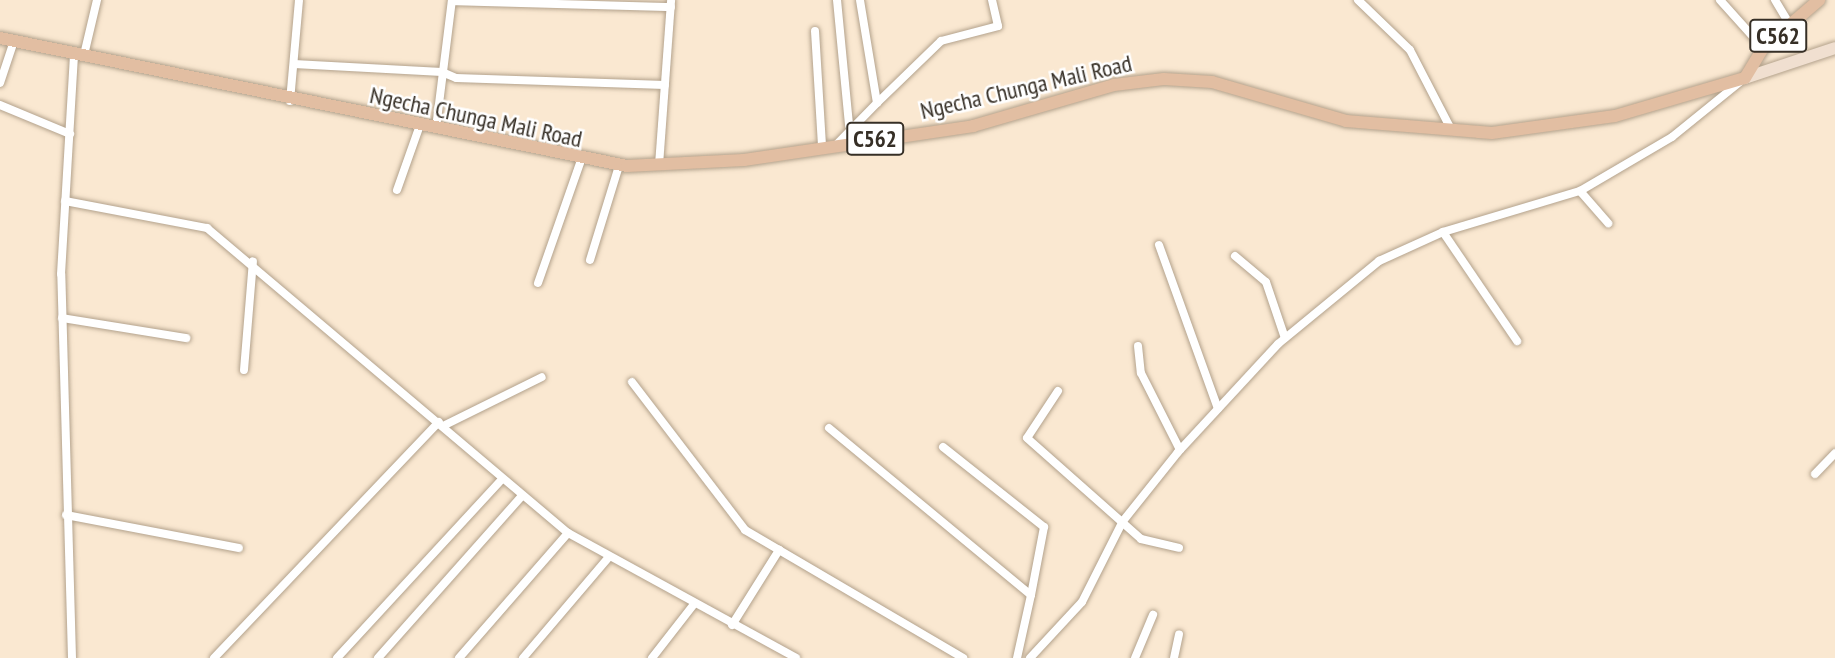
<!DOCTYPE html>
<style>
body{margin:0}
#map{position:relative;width:1835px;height:658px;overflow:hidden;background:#fae8d1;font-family:"PT Sans Narrow",sans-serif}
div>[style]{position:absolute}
.roads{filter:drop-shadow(0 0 2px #b3a28c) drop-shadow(0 0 2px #b3a28c)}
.street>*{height:8px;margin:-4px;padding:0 4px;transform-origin:4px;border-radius:4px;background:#fff}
.secondary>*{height:12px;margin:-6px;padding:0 6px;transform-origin:6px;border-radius:6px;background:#f0dfd0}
.primary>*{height:12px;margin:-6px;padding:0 6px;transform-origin:6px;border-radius:6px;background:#e2bea2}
span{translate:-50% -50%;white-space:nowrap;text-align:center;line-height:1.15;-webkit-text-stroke:5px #fff;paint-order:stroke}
.shield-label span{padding:2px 5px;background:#fff;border:2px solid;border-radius:5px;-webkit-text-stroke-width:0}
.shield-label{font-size:23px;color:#362f26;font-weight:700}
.street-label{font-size:24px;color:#362f26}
</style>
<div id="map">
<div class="roads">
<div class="street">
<i style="left:837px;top:0;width:126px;rotate:84.5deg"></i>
<i style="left:1358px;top:0;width:72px;rotate:43.9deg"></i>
<i style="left:1410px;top:50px;width:91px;rotate:62.6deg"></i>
<i style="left:1720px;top:0;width:64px;rotate:48.1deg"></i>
<i style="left:1775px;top:0;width:29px;rotate:59deg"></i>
<i style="left:452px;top:1px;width:219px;rotate:1.6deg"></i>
<i style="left:815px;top:31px;width:116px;rotate:86.5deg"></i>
<i style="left:84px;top:55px;width:57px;rotate:-76.7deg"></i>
<i style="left:294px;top:64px;width:148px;rotate:3.1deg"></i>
<i style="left:442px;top:72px;width:15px;rotate:23deg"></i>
<i style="left:456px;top:78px;width:209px;rotate:1.9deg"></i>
<i style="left:0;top:83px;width:44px;rotate:-71.6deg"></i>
<i style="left:290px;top:101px;width:101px;rotate:-84.9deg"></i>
<i style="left:877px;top:103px;width:89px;rotate:-44.1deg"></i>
<i style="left:941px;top:41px;width:59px;rotate:-14.7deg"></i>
<i style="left:998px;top:26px;width:27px;rotate:-103deg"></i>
<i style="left:0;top:105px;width:76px;rotate:22.5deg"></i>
<i style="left:436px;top:128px;width:129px;rotate:-82.9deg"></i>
<i style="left:836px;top:145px;width:59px;rotate:-45.7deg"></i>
<i style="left:877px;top:103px;width:104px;rotate:-99.4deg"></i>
<i style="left:659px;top:165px;width:165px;rotate:-85.8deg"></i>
<i style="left:397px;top:190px;width:66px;rotate:-70.5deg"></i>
<i style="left:1580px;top:191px;width:43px;rotate:48.8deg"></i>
<i style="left:65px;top:201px;width:145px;rotate:10.8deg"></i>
<i style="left:207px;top:228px;width:473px;rotate:40.2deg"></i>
<i style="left:568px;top:533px;width:260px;rotate:28.7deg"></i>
<i style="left:1443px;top:232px;width:132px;rotate:55.8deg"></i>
<i style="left:1159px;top:245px;width:174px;rotate:70.2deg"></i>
<i style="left:1235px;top:256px;width:40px;rotate:40deg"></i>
<i style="left:1266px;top:282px;width:59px;rotate:71.3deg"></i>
<i style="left:590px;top:260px;width:98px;rotate:-72.9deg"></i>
<i style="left:538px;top:283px;width:130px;rotate:-70.7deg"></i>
<i style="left:62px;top:318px;width:126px;rotate:9.2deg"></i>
<i style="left:1138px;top:346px;width:27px;rotate:84deg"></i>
<i style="left:1141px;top:373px;width:86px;rotate:63.1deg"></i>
<i style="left:244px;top:370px;width:109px;rotate:-85.3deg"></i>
<i style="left:632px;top:382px;width:186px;rotate:52.6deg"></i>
<i style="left:745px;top:530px;width:253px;rotate:30.4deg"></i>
<i style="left:1058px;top:391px;width:56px;rotate:123.4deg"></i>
<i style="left:1027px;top:438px;width:152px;rotate:41.5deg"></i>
<i style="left:1141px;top:539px;width:39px;rotate:13deg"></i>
<i style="left:443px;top:426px;width:110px;rotate:-26.3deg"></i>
<i style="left:829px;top:428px;width:262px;rotate:39.6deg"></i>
<i style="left:1031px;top:595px;width:65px;rotate:102.5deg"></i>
<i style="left:943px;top:447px;width:129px;rotate:38.4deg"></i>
<i style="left:1044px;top:527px;width:69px;rotate:100.8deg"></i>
<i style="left:1815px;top:474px;width:29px;rotate:-46deg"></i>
<i style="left:66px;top:515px;width:176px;rotate:10.8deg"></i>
<i style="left:732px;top:625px;width:89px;rotate:-57.9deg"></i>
<i style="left:72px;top:658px;width:384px;rotate:-91.6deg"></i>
<i style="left:61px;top:274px;width:220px;rotate:-86.6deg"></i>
<i style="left:214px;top:658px;width:326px;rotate:-46.4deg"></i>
<i style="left:337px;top:658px;width:242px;rotate:-47.3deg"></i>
<i style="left:378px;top:658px;width:215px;rotate:-48.4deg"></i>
<i style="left:459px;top:658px;width:166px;rotate:-48.9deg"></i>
<i style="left:523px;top:658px;width:133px;rotate:-49.6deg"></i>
<i style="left:652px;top:658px;width:68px;rotate:-52.1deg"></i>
<i style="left:1030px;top:658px;width:76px;rotate:-47.1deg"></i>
<i style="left:1082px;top:602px;width:91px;rotate:-63.2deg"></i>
<i style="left:1123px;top:521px;width:88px;rotate:-51.4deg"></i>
<i style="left:1178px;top:452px;width:147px;rotate:-47.2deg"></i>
<i style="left:1278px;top:344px;width:131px;rotate:-39.4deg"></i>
<i style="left:1379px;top:261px;width:70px;rotate:-24.4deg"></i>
<i style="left:1443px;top:232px;width:143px;rotate:-16.7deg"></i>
<i style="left:1580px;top:191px;width:107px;rotate:-30.4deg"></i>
<i style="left:1672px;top:137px;width:87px;rotate:-39deg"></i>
<i style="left:1135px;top:658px;width:47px;rotate:-67.3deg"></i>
<i style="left:1174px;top:658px;width:24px;rotate:-78deg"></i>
</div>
<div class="secondary">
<i style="left:1745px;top:78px;width:95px;rotate:-18.4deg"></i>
</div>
<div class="primary">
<i style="left:0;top:38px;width:640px;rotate:11.54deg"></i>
<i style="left:627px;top:166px;width:117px;rotate:-2.9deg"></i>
<i style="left:744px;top:160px;width:232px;rotate:-8.4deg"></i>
<i style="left:973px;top:126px;width:147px;rotate:-16.2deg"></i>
<i style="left:1114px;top:85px;width:50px;rotate:-6.8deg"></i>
<i style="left:1164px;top:79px;width:48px;rotate:3.6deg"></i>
<i style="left:1212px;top:82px;width:140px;rotate:16.2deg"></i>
<i style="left:1346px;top:121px;width:146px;rotate:4.7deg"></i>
<i style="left:1492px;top:133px;width:124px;rotate:-7.9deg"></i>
<i style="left:1615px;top:116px;width:135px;rotate:-16.3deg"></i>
<i style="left:1745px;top:78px;width:35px;rotate:-59deg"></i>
<i style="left:1763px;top:48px;width:74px;rotate:-40.6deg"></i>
</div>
</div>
<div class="shield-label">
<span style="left:1778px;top:36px">C562</span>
<span style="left:875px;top:139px">C562</span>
</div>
<div class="street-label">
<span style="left:1026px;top:87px;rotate:-13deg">Ngecha Chunga Mali Road</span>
<span style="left:476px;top:117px;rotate:12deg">Ngecha Chunga Mali Road</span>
</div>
</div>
